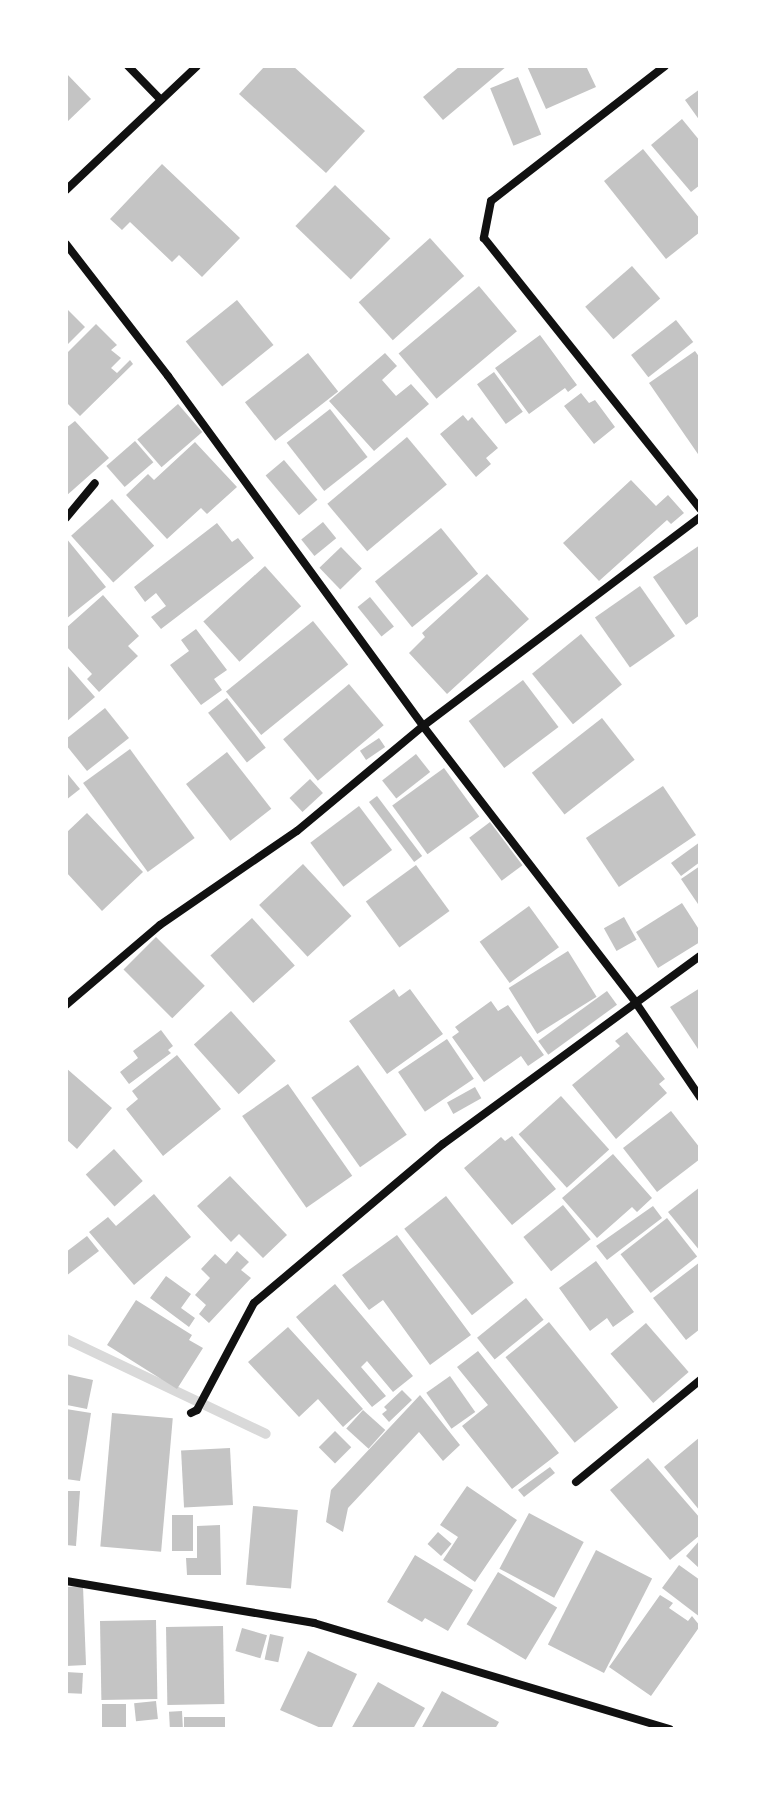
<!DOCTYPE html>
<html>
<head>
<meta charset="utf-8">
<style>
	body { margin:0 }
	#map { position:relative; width:766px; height:1795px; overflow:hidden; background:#fff; font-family:Barlow,sans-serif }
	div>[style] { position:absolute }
	.stream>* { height:10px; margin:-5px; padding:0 5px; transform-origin:5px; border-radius:5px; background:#d9d9d9 }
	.building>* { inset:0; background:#c4c4c4; transform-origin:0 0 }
	.minor>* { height:8px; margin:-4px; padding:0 4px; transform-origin:4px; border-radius:4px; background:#111 }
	span { translate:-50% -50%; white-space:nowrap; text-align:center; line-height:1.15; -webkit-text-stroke:6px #fff; paint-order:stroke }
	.frame { position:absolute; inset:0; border:68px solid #fff; pointer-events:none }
</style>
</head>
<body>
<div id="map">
	<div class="stream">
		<div style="left:66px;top:1339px;width:221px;rotate:25.4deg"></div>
	</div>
	<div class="building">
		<div style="clip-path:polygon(265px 66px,293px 66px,365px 131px,326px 173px,239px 94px)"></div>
		<div style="clip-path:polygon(460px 66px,507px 66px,443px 120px,423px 97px)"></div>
		<div style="clip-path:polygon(527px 66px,586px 66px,596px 87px,546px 109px)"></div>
		<div style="clip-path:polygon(66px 73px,91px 99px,66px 123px)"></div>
		<div style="left:518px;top:77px;width:62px;height:30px;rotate:68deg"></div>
		<div style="clip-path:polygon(700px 89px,700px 121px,685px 100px)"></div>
		<div style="clip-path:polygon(682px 119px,700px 141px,700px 185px,691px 192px,651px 145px)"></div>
		<div style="clip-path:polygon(643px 149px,700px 219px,700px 232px,666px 259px,604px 181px)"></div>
		<div style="clip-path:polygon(162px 164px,240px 238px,202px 277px,179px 255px,172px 262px,130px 222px,122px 230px,110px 219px)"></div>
		<div style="left:335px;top:185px;width:77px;height:57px;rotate:44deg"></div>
		<div style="left:430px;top:238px;width:51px;height:96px;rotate:48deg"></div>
		<div style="left:632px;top:266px;width:43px;height:62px;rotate:49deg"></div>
		<div style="left:479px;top:286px;width:59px;height:105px;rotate:50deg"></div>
		<div style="left:237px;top:300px;width:58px;height:66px;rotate:51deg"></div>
		<div style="clip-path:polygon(66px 308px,85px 327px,66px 346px)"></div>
		<div style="left:676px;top:320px;width:28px;height:57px;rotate:52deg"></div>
		<div style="clip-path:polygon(96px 324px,117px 345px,111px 350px,121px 358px,111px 368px,117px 373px,130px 360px,133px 364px,80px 416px,66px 402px,66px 354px)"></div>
		<div style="clip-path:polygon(540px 335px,577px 385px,568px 392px,565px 388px,529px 414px,495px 368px)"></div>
		<div style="clip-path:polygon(695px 351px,700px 358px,700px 457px,649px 383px)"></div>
		<div style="left:308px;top:353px;width:49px;height:80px;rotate:52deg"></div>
		<div style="clip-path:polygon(385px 353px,397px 366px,382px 380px,396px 396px,411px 384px,429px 404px,374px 451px,329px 401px)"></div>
		<div style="left:494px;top:372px;width:49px;height:21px;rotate:54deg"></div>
		<div style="clip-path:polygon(581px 393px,589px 403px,595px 400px,615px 427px,594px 444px,564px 406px)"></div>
		<div style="left:178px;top:404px;width:37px;height:54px;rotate:49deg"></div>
		<div style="left:330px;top:409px;width:61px;height:55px;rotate:52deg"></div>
		<div style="clip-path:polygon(463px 415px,468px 421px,472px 417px,498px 448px,486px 458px,491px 464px,476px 477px,440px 434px)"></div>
		<div style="clip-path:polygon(75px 421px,109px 458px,66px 496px,66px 428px)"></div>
		<div style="left:407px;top:437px;width:62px;height:104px;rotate:50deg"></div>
		<div style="left:135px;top:441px;width:28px;height:38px;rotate:49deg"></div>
		<div style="clip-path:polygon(195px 442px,237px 487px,207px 514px,201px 508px,167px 539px,126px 495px,148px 474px,154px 480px)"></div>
		<div style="left:284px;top:460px;width:52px;height:24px;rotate:50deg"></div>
		<div style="clip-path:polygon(631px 480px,656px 506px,668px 495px,684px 513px,671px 524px,667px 520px,599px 581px,563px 543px)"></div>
		<div style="left:112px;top:499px;width:63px;height:55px;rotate:48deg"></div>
		<div style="left:323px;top:522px;width:21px;height:28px;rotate:51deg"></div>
		<div style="clip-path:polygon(217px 523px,232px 542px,238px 538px,254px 558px,161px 629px,151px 617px,166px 606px,156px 593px,145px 602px,134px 587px)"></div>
		<div style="left:441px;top:528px;width:59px;height:85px;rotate:51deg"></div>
		<div style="clip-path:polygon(66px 538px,106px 587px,66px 619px)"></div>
		<div style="clip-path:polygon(700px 545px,700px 615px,686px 625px,653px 577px)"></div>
		<div style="left:341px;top:547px;width:30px;height:30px;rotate:46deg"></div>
		<div style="left:265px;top:566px;width:54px;height:83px;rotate:48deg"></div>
		<div style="clip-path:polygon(487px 574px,529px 619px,447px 694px,409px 653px,425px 637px,422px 633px)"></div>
		<div style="left:640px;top:586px;width:61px;height:55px;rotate:55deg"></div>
		<div style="clip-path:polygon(103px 595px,139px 636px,128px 646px,138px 656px,99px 692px,87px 679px,92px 674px,66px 646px,66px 628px)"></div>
		<div style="left:370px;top:597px;width:38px;height:16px;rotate:51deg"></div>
		<div style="left:313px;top:621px;width:56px;height:112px;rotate:51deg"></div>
		<div style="clip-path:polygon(196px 629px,227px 670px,214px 679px,222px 690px,201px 705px,170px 665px,189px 651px,181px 640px)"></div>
		<div style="left:581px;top:634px;width:65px;height:63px;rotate:51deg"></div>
		<div style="clip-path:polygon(66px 664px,95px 697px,66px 722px)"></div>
		<div style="left:523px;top:680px;width:59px;height:68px;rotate:53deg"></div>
		<div style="left:349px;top:684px;width:54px;height:86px;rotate:50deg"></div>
		<div style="left:227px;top:698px;width:63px;height:24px;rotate:52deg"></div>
		<div style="clip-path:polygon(105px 708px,129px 738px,87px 771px,66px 745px,66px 739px)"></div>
		<div style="left:602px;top:718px;width:53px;height:89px;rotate:52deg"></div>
		<div style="left:379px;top:738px;width:11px;height:23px;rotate:56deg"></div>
		<div style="left:130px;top:749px;width:110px;height:58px;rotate:54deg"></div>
		<div style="left:227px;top:752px;width:72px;height:52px;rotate:52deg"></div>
		<div style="left:416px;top:754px;width:23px;height:43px;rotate:52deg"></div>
		<div style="left:444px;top:768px;width:60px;height:64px;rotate:54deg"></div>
		<div style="clip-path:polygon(66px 772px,80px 789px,66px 800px)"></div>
		<div style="left:310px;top:779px;width:19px;height:28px;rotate:47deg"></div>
		<div style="left:663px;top:786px;width:59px;height:93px;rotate:56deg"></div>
		<div style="left:377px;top:796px;width:75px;height:10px;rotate:53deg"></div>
		<div style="left:359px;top:806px;width:55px;height:61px;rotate:53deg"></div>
		<div style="clip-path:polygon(87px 813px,143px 872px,102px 911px,66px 872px,66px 833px)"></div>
		<div style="left:490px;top:822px;width:54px;height:26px;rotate:53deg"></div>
		<div style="clip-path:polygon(700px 842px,700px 862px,681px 876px,671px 863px)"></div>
		<div style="left:303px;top:864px;width:71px;height:60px;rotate:47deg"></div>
		<div style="left:416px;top:865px;width:57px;height:62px;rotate:54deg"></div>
		<div style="clip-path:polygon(700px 866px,700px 907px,681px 879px)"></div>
		<div style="clip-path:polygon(682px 903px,700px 931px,700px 942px,658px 968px,636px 932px)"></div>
		<div style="left:529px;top:906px;width:51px;height:61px;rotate:54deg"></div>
		<div style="left:624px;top:917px;width:26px;height:23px;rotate:61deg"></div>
		<div style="left:252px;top:918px;width:64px;height:56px;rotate:48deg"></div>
		<div style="left:156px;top:937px;width:69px;height:46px;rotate:45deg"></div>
		<div style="left:568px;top:951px;width:54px;height:70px;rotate:58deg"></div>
		<div style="clip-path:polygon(700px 988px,700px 1052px,670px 1007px)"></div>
		<div style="clip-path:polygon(394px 989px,399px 997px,410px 989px,443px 1034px,387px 1074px,349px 1021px)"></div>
		<div style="left:607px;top:991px;width:17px;height:85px;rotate:54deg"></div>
		<div style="clip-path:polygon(491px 1001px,498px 1011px,508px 1005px,544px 1055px,528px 1066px,521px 1056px,484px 1082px,452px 1037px,459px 1032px,455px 1027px)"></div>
		<div style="left:231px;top:1011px;width:67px;height:50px;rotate:48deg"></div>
		<div style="clip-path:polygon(161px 1030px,173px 1046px,168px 1050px,171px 1053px,129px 1084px,120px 1072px,138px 1058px,133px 1051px)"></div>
		<div style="clip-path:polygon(627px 1032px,665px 1079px,659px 1084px,667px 1093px,616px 1139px,572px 1085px,620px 1046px,615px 1041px)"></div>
		<div style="left:447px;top:1039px;width:48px;height:59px;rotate:56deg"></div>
		<div style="clip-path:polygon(177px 1055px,221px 1109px,163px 1156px,126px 1109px,138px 1099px,132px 1091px)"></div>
		<div style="left:358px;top:1065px;width:85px;height:57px;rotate:55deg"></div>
		<div style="clip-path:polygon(66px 1068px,112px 1108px,77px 1149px,66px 1139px)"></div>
		<div style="left:288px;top:1084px;width:112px;height:56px;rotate:55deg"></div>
		<div style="left:475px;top:1087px;width:13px;height:32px;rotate:61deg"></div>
		<div style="left:561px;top:1096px;width:72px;height:57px;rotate:48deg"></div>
		<div style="clip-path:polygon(671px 1111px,700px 1148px,700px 1159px,657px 1192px,623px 1148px)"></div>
		<div style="clip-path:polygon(512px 1136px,556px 1189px,512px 1225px,464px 1168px,501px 1137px,505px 1141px)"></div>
		<div style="left:114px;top:1149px;width:43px;height:38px;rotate:48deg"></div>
		<div style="clip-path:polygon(613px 1154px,652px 1198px,637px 1212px,632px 1207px,597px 1238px,562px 1198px)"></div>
		<div style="clip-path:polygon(230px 1176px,287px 1235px,263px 1258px,239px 1234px,231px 1242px,197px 1206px)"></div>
		<div style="clip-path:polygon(700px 1187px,700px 1251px,668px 1212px)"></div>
		<div style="clip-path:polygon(154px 1194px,191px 1237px,134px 1285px,89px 1232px,108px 1217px,116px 1226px)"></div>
		<div style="left:446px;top:1196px;width:110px;height:53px;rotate:52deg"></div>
		<div style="left:563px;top:1205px;width:44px;height:51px;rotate:51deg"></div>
		<div style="clip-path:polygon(653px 1206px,662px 1218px,607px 1260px,596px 1246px)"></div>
		<div style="left:667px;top:1218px;width:49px;height:59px;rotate:52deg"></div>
		<div style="clip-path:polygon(397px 1235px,471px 1335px,430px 1365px,383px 1300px,369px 1310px,342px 1275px)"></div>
		<div style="clip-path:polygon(87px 1236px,99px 1251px,66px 1276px,66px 1252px)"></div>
		<div style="clip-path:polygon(237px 1251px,249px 1262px,241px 1270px,251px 1278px,209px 1323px,199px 1314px,206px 1305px,195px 1295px,210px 1278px,201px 1269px,215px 1254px,226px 1264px)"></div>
		<div style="clip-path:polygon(596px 1261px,634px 1312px,613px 1327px,607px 1318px,590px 1331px,559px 1288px)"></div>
		<div style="clip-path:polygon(700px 1262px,700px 1329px,686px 1340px,653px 1298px)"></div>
		<div style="clip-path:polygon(166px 1276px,191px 1294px,181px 1308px,195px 1318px,189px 1327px,150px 1298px)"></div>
		<div style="clip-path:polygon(335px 1284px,413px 1376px,393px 1392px,367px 1361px,361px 1367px,386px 1396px,372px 1407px,296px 1317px)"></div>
		<div style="left:526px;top:1298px;width:28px;height:63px;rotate:51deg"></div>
		<div style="clip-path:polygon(136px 1300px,192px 1335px,189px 1340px,203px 1348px,177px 1389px,107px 1345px)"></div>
		<div style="left:549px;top:1322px;width:110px;height:56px;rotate:51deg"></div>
		<div style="left:646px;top:1323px;width:65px;height:47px;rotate:49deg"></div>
		<div style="clip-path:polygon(288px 1327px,363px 1409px,343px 1427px,318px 1399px,299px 1417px,248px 1362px)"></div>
		<div style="clip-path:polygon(478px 1351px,559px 1453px,512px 1489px,462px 1426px,488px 1405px,457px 1367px)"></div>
		<div style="clip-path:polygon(66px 1374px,93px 1380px,87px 1409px,67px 1405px)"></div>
		<div style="left:450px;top:1376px;width:44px;height:29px;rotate:55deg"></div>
		<div style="clip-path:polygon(402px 1390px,412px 1400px,389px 1422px,382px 1414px,387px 1410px,384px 1407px)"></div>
		<div style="clip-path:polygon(420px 1395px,460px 1445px,443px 1461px,419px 1432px,348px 1508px,343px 1532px,326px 1522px,331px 1490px)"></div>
		<div style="clip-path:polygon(66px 1409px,91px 1413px,80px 1481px,66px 1479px)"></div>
		<div style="left:363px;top:1410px;width:30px;height:25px;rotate:42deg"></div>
		<div style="left:112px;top:1413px;width:61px;height:134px;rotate:5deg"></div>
		<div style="left:335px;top:1431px;width:23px;height:23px;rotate:45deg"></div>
		<div style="clip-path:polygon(700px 1437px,700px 1511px,664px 1467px)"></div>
		<div style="left:230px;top:1448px;width:57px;height:49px;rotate:87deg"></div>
		<div style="clip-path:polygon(648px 1458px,700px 1518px,700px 1535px,670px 1560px,610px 1490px)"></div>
		<div style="clip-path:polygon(550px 1467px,555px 1473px,524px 1497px,518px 1490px)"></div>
		<div style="clip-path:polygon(467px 1486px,517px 1520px,475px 1582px,443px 1560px,458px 1537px,440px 1525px)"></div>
		<div style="clip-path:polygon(66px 1491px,80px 1491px,76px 1546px,66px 1545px)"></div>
		<div style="left:253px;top:1506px;width:45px;height:79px;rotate:5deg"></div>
		<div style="left:529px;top:1513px;width:62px;height:63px;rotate:28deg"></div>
		<div style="left:172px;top:1515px;width:21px;height:36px"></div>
		<div style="clip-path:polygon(220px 1525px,221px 1575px,187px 1575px,186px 1558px,197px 1558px,197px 1526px)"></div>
		<div style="left:438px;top:1532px;width:18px;height:16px;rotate:41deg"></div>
		<div style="clip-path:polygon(700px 1540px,700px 1569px,686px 1556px)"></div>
		<div style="left:596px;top:1550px;width:63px;height:106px;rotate:27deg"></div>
		<div style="clip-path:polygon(415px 1555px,473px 1590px,448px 1631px,425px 1618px,422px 1622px,387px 1602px)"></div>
		<div style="clip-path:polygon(679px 1565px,700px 1580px,700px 1617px,662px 1588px)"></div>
		<div style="left:498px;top:1572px;width:69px;height:61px;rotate:31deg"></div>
		<div style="clip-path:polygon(83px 1586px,86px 1665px,66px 1666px,66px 1587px)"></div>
		<div style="clip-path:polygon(660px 1595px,673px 1603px,669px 1608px,688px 1621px,692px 1616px,700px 1626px,651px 1696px,609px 1667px)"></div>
		<div style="left:156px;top:1620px;width:79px;height:56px;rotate:89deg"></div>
		<div style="left:223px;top:1626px;width:78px;height:57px;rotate:89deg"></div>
		<div style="left:242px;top:1628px;width:26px;height:24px;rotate:16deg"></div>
		<div style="left:270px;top:1634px;width:14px;height:26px;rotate:12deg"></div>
		<div style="clip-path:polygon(308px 1651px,357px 1674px,331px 1729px,323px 1729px,280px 1710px)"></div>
		<div style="left:66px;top:1672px;width:17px;height:21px;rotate:3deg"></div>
		<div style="clip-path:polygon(378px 1682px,425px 1708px,413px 1729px,351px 1729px)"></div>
		<div style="clip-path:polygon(442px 1691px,499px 1722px,495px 1729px,421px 1729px)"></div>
		<div style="left:156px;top:1701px;width:18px;height:22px;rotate:84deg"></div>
		<div style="left:102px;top:1704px;width:24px;height:23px"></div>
		<div style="left:182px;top:1711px;width:18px;height:13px;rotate:87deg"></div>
		<div style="left:184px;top:1717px;width:41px;height:12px"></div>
	</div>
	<div class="minor">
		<div style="left:128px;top:66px;width:46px;rotate:45.9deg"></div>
		<div style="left:665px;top:66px;width:220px;rotate:142.2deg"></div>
		<div style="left:491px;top:201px;width:38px;rotate:101deg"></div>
		<div style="left:484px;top:238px;width:347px;rotate:51.4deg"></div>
		<div style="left:66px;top:190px;width:180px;rotate:-43.4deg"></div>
		<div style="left:66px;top:244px;width:167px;rotate:52.3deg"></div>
		<div style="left:168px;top:376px;width:433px;rotate:53.9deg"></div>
		<div style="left:423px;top:726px;width:349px;rotate:52.4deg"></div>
		<div style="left:636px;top:1003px;width:114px;rotate:55.8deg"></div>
		<div style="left:66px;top:518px;width:45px;rotate:-50.4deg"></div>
		<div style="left:66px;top:1005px;width:123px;rotate:-40.4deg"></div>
		<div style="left:160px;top:925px;width:166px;rotate:-34.5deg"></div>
		<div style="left:297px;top:831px;width:164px;rotate:-39.8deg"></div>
		<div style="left:423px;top:726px;width:347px;rotate:-37deg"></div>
		<div style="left:191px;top:1413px;width:7px;rotate:-27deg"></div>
		<div style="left:197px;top:1410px;width:121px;rotate:-62deg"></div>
		<div style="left:254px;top:1303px;width:247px;rotate:-40.1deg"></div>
		<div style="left:443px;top:1144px;width:318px;rotate:-36.2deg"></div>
		<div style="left:576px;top:1482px;width:161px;rotate:-39.4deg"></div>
		<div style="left:66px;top:1581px;width:252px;rotate:9.6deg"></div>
		<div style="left:314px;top:1623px;width:371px;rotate:16.6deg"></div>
	</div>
	<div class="frame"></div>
</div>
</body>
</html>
